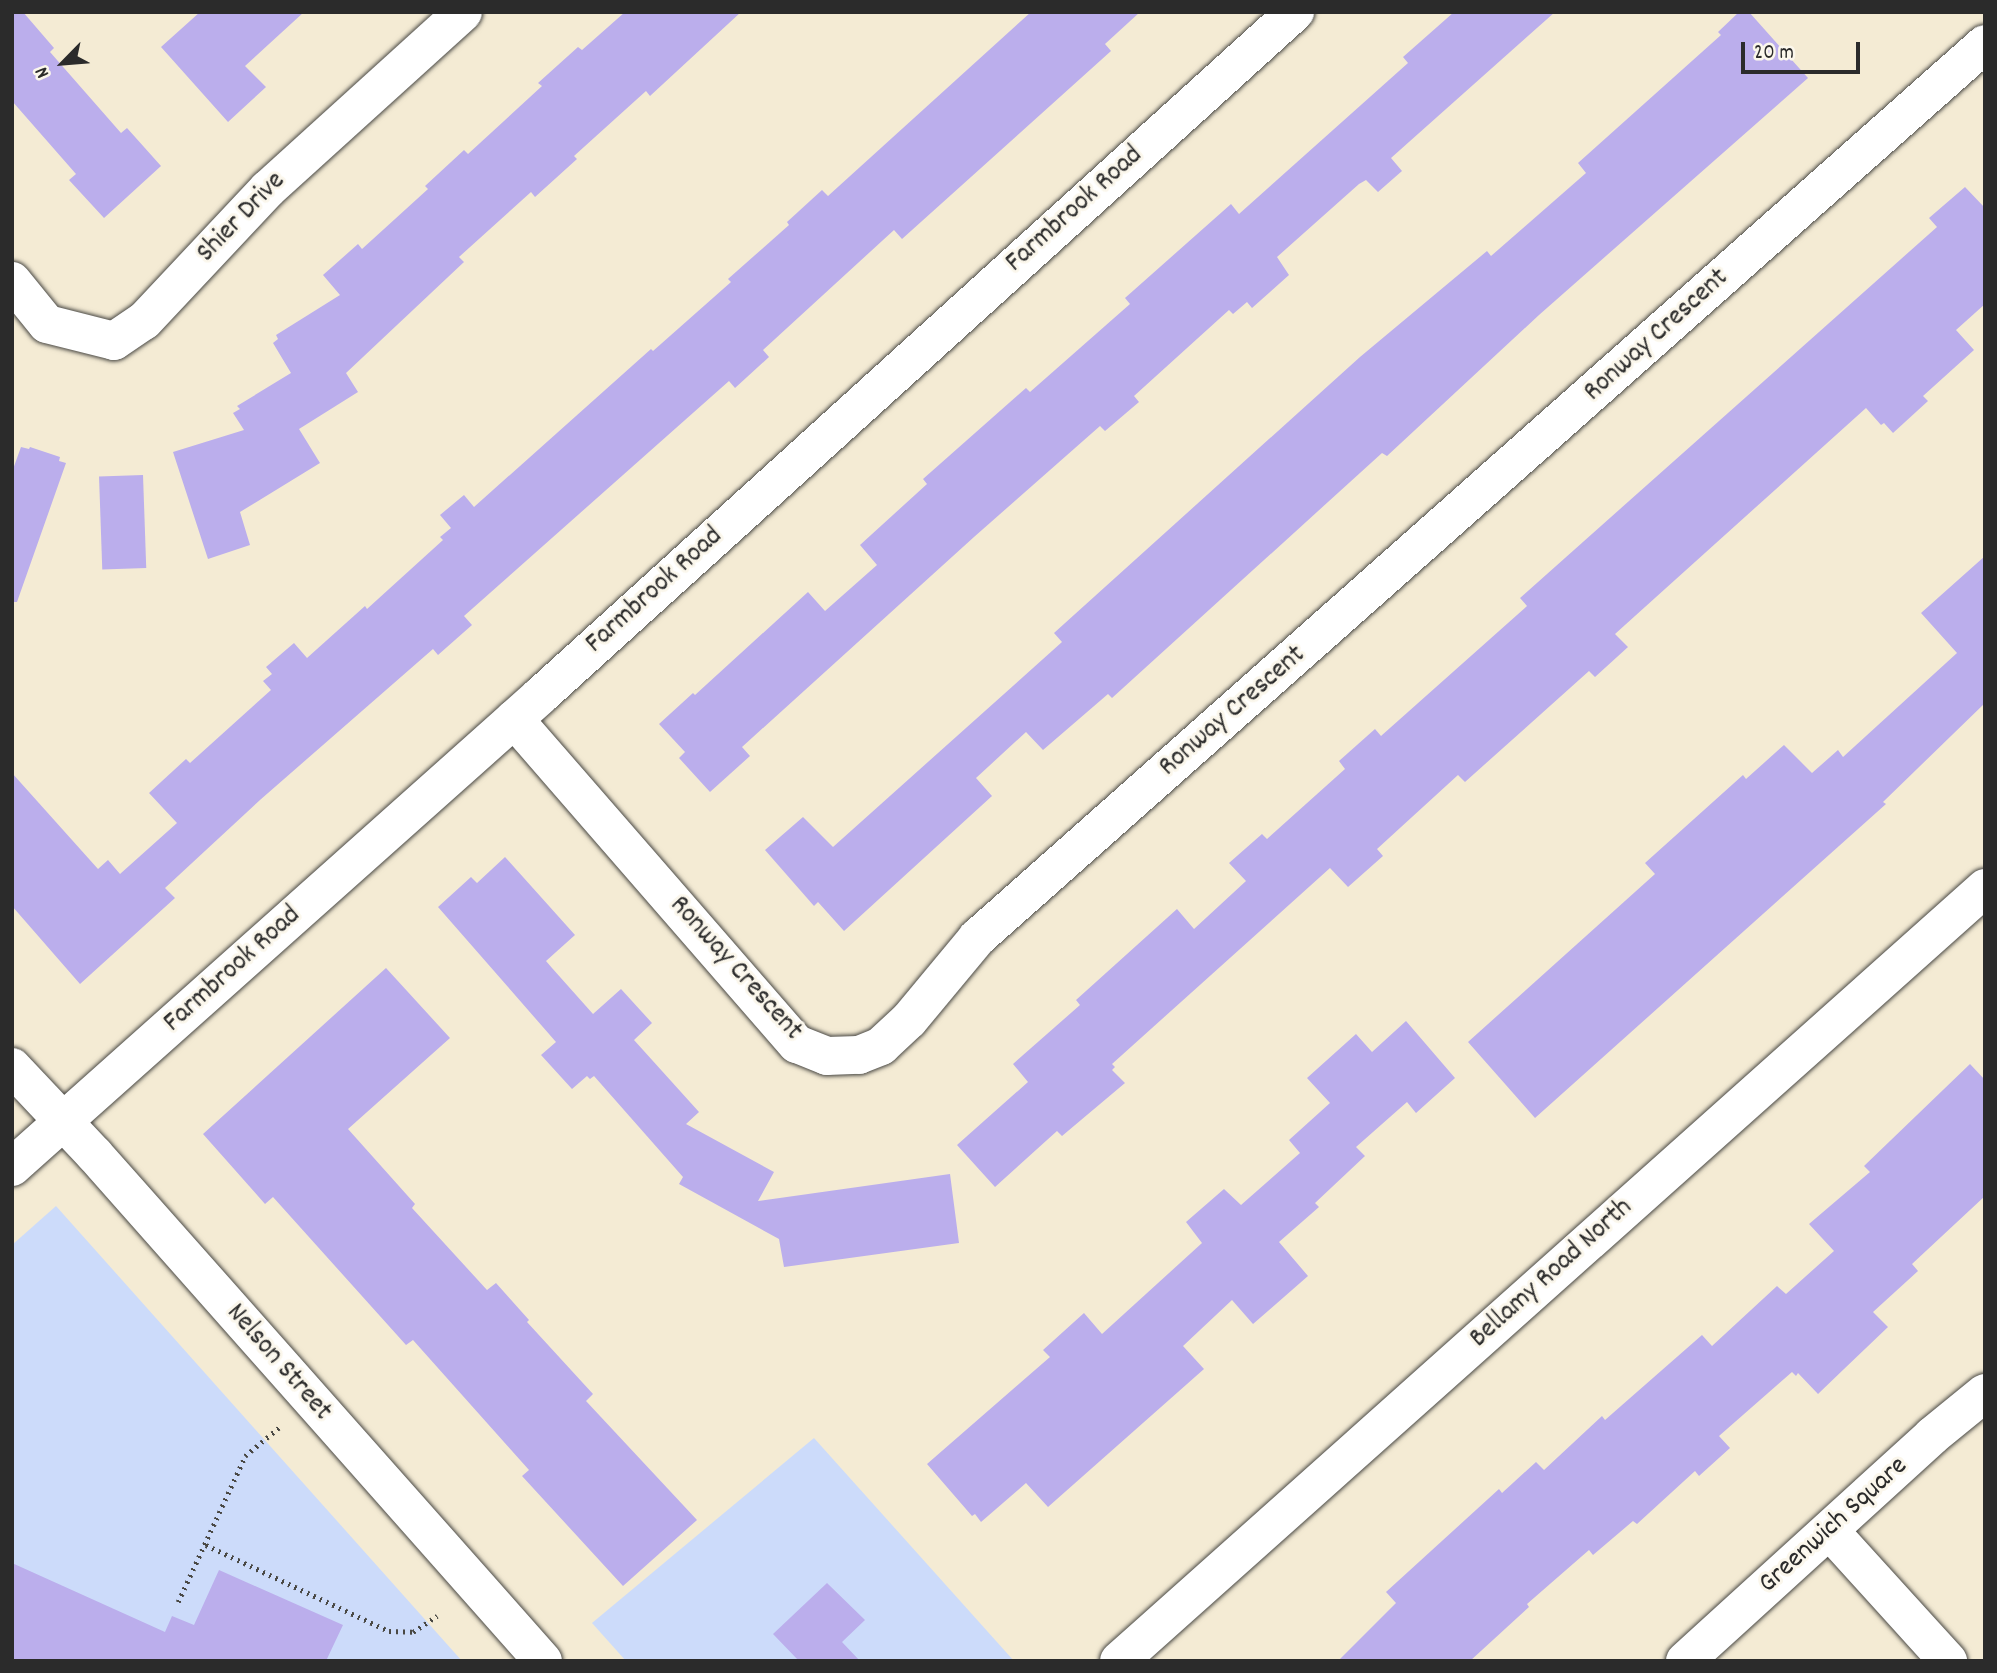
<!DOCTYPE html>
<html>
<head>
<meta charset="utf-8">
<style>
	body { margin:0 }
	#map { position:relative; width:1997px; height:1673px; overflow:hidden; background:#f4ebd4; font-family:Dekko,sans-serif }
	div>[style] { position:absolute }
	.built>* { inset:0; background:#ccdbfa }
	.building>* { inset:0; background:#bbaeec; transform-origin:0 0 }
	.path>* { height:4.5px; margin-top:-2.25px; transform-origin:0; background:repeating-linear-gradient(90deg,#494844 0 2px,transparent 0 7px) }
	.roads { filter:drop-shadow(0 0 2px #494844) drop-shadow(0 0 2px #494844) }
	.minor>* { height:38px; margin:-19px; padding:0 19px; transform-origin:19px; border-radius:19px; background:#fff }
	span { translate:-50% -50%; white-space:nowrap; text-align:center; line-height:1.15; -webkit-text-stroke:6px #fbf7ec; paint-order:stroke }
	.street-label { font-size:28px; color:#2b2b2b }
	.frame { position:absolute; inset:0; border:14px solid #2b2b2b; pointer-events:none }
	.north { position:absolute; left:28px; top:28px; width:70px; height:70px; -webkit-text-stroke:5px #fbf7ec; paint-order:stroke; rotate:245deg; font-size:19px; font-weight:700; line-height:28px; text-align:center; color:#2b2b2b }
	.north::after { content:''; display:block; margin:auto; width:24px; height:32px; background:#2b2b2b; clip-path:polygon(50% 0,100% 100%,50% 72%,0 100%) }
	.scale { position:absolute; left:1741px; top:42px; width:119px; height:32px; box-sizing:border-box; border:4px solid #2b2b2b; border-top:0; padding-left:9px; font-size:21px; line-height:24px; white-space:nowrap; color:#2b2b2b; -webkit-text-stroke:5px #fbf7ec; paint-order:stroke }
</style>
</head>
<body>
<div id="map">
	<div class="built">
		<div style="clip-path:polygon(56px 1206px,462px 1661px,12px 1661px,12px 1245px)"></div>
		<div style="clip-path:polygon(814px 1438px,1014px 1661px,626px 1661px,592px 1623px)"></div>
	</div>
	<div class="building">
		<div style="clip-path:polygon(12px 12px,23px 12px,54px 48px,50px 52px,121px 133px,127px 128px,161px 166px,104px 218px,69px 180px,76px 174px,12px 101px)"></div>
		<div style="clip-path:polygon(200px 12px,304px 12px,245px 66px,266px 87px,228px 122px,161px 47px)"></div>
		<div style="clip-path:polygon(625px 12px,741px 12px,650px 96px,646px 91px,574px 156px,577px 159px,535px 197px,531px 192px,459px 257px,464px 262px,346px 373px,358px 392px,299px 429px,320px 463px,240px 512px,250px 545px,208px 559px,173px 452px,244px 430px,233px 413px,240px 409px,237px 406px,291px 373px,273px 343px,278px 339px,276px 335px,340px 295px,323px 275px,358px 244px,362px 249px,428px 189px,425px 186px,464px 150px,468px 154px,542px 86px,538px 83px,578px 47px,582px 50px)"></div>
		<div style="clip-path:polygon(1031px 12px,1140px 12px,1105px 44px,1111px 51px,902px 239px,894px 230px,763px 350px,769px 357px,735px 388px,729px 381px,464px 616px,472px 625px,438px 655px,433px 649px,260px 800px,165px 888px,175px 898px,80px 984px,12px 906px,12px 773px,98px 869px,108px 860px,120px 874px,177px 823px,149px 793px,186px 759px,190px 763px,271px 690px,263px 681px,272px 674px,266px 667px,294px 643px,307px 658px,365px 606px,367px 609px,443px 540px,440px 537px,451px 528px,440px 515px,464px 495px,474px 507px,651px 349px,653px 351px,731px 282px,728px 279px,789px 225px,787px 222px,822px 190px,828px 196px)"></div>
		<div style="clip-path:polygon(1454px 12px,1555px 12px,1391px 158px,1402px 171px,1378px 192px,1366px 180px,1359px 184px,1277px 257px,1289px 275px,1252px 308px,1247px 302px,1233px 314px,1229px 310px,1134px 396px,1139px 402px,1105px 431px,1100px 426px,974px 537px,742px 747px,750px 756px,710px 792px,679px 758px,685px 752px,659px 724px,693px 693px,695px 695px,808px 592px,825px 611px,877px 565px,860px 545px,927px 484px,923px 479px,1026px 388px,1030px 392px,1130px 304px,1125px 298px,1231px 204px,1239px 214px,1408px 63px,1403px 57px)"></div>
		<div style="clip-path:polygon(1739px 12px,1749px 12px,1808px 78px,1539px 315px,1387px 456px,1382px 453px,1112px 698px,1108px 694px,1043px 750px,1026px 732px,976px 778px,992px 796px,844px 931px,818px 902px,814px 906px,765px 850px,803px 817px,833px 847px,1062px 642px,1054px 633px,1360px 357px,1487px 251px,1491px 256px,1586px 173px,1578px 163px,1721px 35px,1718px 32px)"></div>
		<div style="clip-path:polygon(1965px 187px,1985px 208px,1985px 304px,1956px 330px,1974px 350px,1923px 396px,1928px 401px,1893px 433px,1884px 423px,1881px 425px,1866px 408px,1615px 634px,1628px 647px,1595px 677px,1589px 671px,1465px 782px,1458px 775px,1377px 849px,1383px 856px,1348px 887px,1330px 868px,1112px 1064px,1115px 1067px,1112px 1070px,1125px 1083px,1062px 1136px,1057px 1131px,995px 1187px,957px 1145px,1028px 1082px,1013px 1064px,1080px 1005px,1076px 1000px,1177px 909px,1194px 929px,1246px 881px,1229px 863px,1262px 834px,1267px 839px,1345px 769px,1339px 761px,1375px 729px,1381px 736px,1527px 606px,1520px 598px,1937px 227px,1929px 218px)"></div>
		<div style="clip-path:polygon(21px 447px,29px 449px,30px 447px,60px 457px,59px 461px,66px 463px,17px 602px,12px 602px,12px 472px)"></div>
		<div style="left:143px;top:475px;width:93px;height:44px;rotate:88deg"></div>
		<div style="clip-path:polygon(1985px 556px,1985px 703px,1883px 802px,1886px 804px,1535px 1118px,1468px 1042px,1655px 874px,1645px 863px,1743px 775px,1746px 779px,1784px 745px,1812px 773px,1838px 750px,1843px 757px,1957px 653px,1921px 613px)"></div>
		<div style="clip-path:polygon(505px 857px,575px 935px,546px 961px,552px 968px,593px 1014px,621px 989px,652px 1023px,634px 1040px,699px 1112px,686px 1124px,774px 1172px,758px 1201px,950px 1174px,959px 1243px,784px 1267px,779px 1239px,679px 1184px,683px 1177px,594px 1076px,590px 1079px,587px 1076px,572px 1089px,541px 1055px,556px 1042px,438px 907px,471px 877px,477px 883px)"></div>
		<div style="clip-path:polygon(386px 968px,450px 1038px,348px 1129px,415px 1204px,412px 1208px,487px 1290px,496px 1283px,529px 1320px,527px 1322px,593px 1394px,586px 1401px,697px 1520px,623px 1586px,522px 1476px,529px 1470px,413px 1340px,406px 1345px,273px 1197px,265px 1204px,203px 1134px)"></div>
		<div style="clip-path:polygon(1406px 1021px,1455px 1078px,1416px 1113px,1407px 1102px,1356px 1147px,1365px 1156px,1315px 1203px,1319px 1207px,1279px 1242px,1308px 1276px,1253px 1324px,1232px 1300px,1183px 1346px,1204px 1369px,1048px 1507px,1026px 1483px,981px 1522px,975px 1514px,972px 1516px,927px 1464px,1050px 1357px,1043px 1350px,1084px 1313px,1102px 1334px,1202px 1243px,1186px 1222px,1224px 1189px,1241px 1205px,1300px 1153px,1289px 1140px,1330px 1103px,1307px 1078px,1356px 1034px,1372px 1052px)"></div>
		<div style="clip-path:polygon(1970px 1064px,1985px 1080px,1985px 1196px,1912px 1264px,1918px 1271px,1873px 1312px,1888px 1327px,1844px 1369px,1818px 1394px,1798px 1373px,1796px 1376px,1792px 1372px,1719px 1436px,1730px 1448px,1699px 1476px,1695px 1471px,1637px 1524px,1633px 1521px,1593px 1555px,1589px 1550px,1527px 1604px,1529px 1607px,1470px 1661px,1338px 1661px,1396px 1603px,1386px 1592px,1499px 1489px,1502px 1493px,1536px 1462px,1544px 1470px,1602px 1416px,1605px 1420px,1702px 1335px,1712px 1346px,1777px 1286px,1786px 1294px,1834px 1251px,1809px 1224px,1870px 1172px,1864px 1166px)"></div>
		<div style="clip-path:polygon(12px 1563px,165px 1632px,172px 1616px,194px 1625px,219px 1570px,343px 1625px,326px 1661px,12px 1661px)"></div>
		<div style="clip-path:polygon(827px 1583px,865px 1620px,842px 1642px,860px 1661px,799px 1661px,773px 1634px)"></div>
	</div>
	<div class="path">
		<div style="left:206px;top:1545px;width:202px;rotate:25.2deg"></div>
		<div style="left:389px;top:1631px;width:24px;rotate:2deg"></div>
		<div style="left:413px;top:1632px;width:29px;rotate:-34deg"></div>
		<div style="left:178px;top:1602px;width:161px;rotate:-65.3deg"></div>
		<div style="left:245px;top:1456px;width:48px;rotate:-40deg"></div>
	</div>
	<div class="roads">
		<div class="minor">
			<div style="left:12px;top:281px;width:55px;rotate:50.9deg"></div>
			<div style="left:47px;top:324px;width:69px;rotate:14.2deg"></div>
			<div style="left:114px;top:341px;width:36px;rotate:-34deg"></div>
			<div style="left:144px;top:321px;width:181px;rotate:-46.8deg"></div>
			<div style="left:268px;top:189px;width:263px;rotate:-42.2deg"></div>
			<div style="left:514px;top:719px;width:431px;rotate:49deg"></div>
			<div style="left:797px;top:1044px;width:32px;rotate:22deg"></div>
			<div style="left:827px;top:1056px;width:32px;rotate:-2deg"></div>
			<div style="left:859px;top:1055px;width:24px;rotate:-22deg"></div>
			<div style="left:881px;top:1046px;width:38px;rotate:-43deg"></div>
			<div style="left:909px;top:1020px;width:107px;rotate:-50.3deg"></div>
			<div style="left:977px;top:938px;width:1347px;rotate:-41.57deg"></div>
			<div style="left:12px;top:1067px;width:120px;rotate:46.7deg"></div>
			<div style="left:94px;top:1154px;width:677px;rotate:48.47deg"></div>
			<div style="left:12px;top:1167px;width:708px;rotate:-41.73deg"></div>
			<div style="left:540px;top:696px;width:1019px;rotate:-42.18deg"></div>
			<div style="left:1830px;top:1531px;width:176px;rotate:47.8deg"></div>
			<div style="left:1119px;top:1661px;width:1161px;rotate:-41.75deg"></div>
			<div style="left:1685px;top:1661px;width:334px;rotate:-42.3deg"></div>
			<div style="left:1932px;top:1436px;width:68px;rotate:-39.1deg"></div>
		</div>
	</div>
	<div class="street-label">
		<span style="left:1075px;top:210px;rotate:-42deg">Farmbrook Road</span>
		<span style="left:242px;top:218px;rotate:-46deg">Shier Drive</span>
		<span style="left:1657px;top:336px;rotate:-42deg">Ronway Crescent</span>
		<span style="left:655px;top:591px;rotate:-42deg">Farmbrook Road</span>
		<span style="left:1233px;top:712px;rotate:-41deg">Ronway Crescent</span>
		<span style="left:735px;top:969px;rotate:48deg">Ronway Crescent</span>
		<span style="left:233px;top:970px;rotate:-42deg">Farmbrook Road</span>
		<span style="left:1552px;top:1274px;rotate:-42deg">Bellamy Road North</span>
		<span style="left:278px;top:1363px;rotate:49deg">Nelson Street</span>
		<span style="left:1834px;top:1526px;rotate:-42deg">Greenwich Square</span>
	</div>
	<div class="frame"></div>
	<div class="north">N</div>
	<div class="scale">20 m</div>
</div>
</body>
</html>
